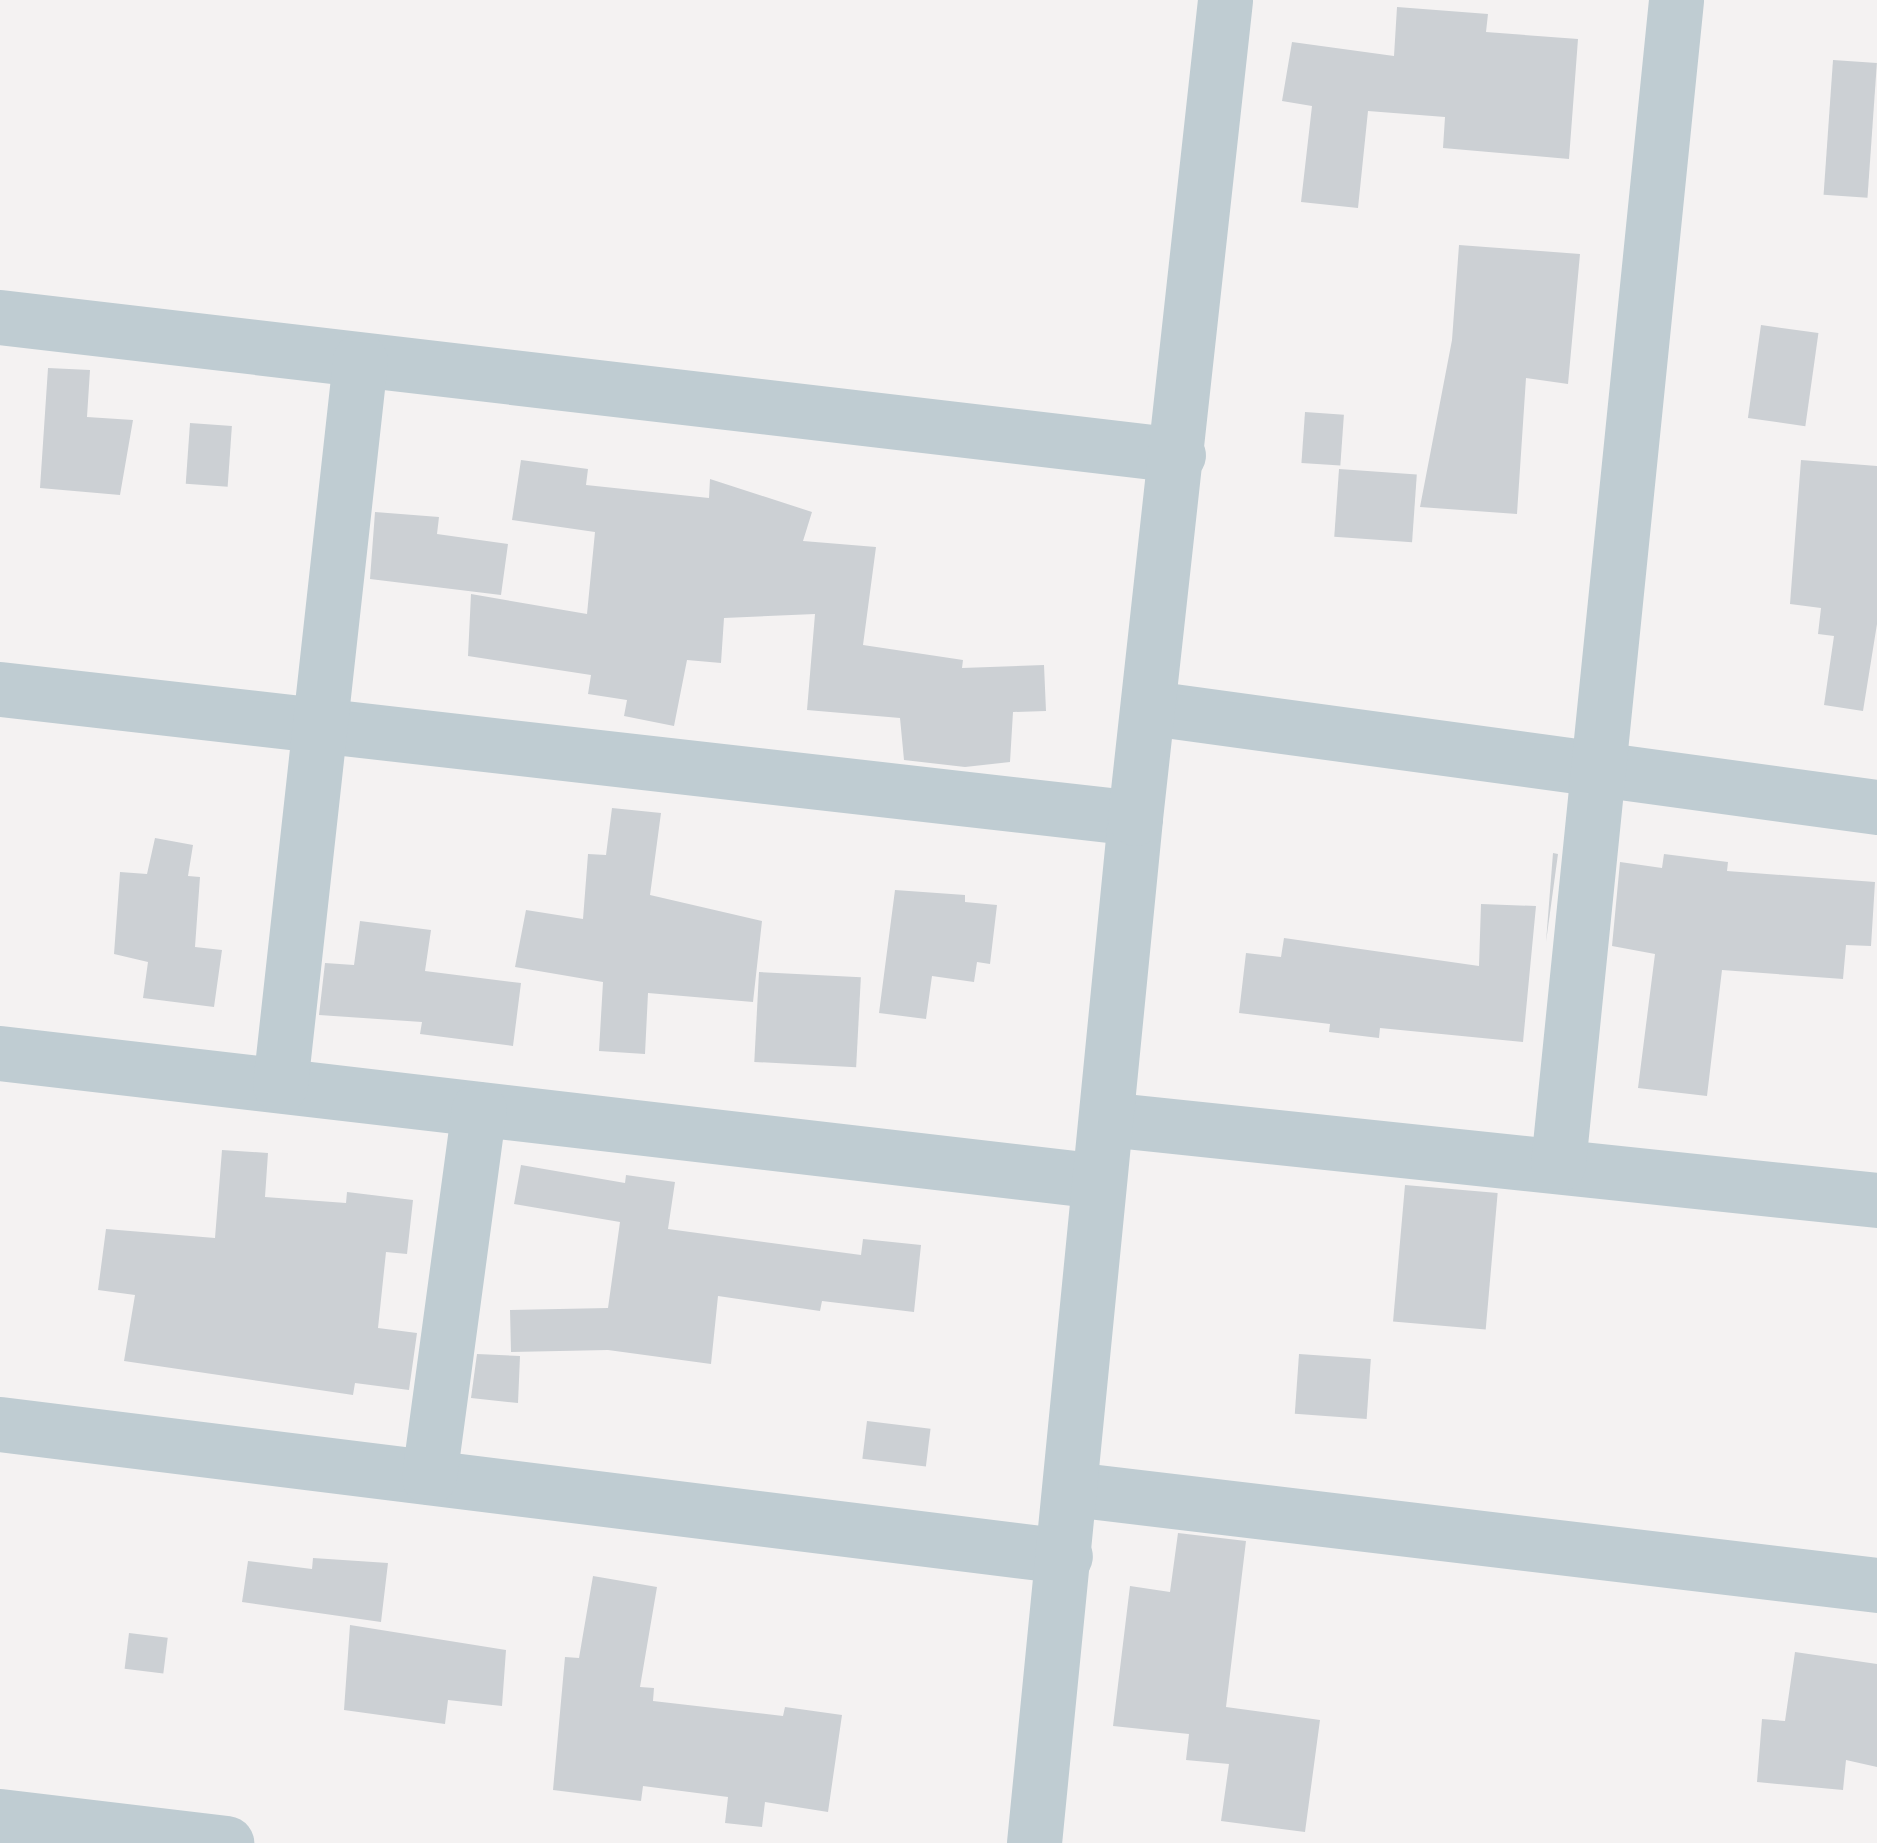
<!DOCTYPE html>
<html>
<head>
<meta charset="utf-8">
<style>
	body { margin:0 }
	#map { position:relative; width:1877px; height:1843px; overflow:hidden; background:#f4f2f2; font-family:"Work Sans",sans-serif }
	div>[style] { position:absolute }
	.building>* { inset:0; background:#ccd0d4; transform-origin:0 0 }
	.minor>* { height:55px; margin:-27.5px; padding:0 27.5px; transform-origin:27.5px; border-radius:27.5px; background:#bfccd2 }
	span { translate:-50% -50%; white-space:nowrap; text-align:center; line-height:1.15; -webkit-text-stroke:10px #fff; paint-order:stroke }
</style>
</head>
<body>
<div id="map">
	<div class="building">
		<div style="clip-path:polygon(1397px 7px,1488px 14px,1486px 32px,1578px 39px,1569px 159px,1443px 148px,1445px 117px,1368px 111px,1358px 208px,1301px 202px,1312px 106px,1282px 101px,1292px 42px,1394px 56px)"></div>
		<div style="left:1833px;top:60px;width:44px;height:135px;rotate:4deg"></div>
		<div style="clip-path:polygon(1459px 245px,1580px 254px,1568px 384px,1526px 378px,1517px 514px,1420px 507px,1452px 340px)"></div>
		<div style="left:1761px;top:325px;width:58px;height:94px;rotate:8deg"></div>
		<div style="clip-path:polygon(48px 368px,90px 370px,87px 417px,133px 420px,120px 495px,40px 488px)"></div>
		<div style="left:1305px;top:412px;width:39px;height:51px;rotate:4deg"></div>
		<div style="left:190px;top:423px;width:42px;height:61px;rotate:4deg"></div>
		<div style="clip-path:polygon(521px 460px,588px 469px,586px 485px,709px 498px,710px 479px,812px 512px,803px 541px,876px 547px,863px 645px,963px 660px,962px 668px,1044px 665px,1046px 711px,1013px 712px,1010px 762px,965px 767px,904px 760px,900px 718px,807px 710px,815px 614px,724px 618px,721px 663px,687px 660px,674px 726px,624px 716px,627px 700px,588px 694px,591px 675px,468px 656px,471px 594px,587px 614px,595px 532px,512px 520px)"></div>
		<div style="clip-path:polygon(1801px 460px,1877px 466px,1877px 624px,1863px 711px,1824px 705px,1834px 636px,1818px 634px,1821px 608px,1790px 604px)"></div>
		<div style="left:1339px;top:469px;width:78px;height:68px;rotate:4deg"></div>
		<div style="clip-path:polygon(375px 512px,439px 517px,437px 534px,508px 544px,501px 595px,370px 579px)"></div>
		<div style="clip-path:polygon(612px 808px,661px 813px,650px 895px,762px 921px,753px 1002px,648px 993px,645px 1054px,599px 1051px,603px 982px,515px 967px,526px 910px,583px 919px,588px 854px,606px 855px)"></div>
		<div style="clip-path:polygon(155px 838px,193px 845px,188px 876px,200px 877px,195px 947px,222px 950px,214px 1007px,143px 998px,148px 962px,114px 954px,120px 872px,147px 874px)"></div>
		<div style="clip-path:polygon(1553px 853px,1558px 854px,1546px 942px)"></div>
		<div style="clip-path:polygon(1664px 854px,1728px 862px,1727px 871px,1875px 882px,1871px 946px,1846px 945px,1843px 979px,1722px 970px,1707px 1096px,1638px 1088px,1655px 954px,1612px 946px,1620px 862px,1662px 868px)"></div>
		<div style="clip-path:polygon(895px 890px,965px 895px,965px 902px,997px 905px,990px 964px,977px 962px,974px 982px,932px 976px,926px 1019px,879px 1013px)"></div>
		<div style="clip-path:polygon(1481px 904px,1536px 906px,1523px 1042px,1380px 1028px,1379px 1038px,1329px 1032px,1330px 1024px,1239px 1013px,1246px 953px,1281px 957px,1284px 938px,1479px 966px)"></div>
		<div style="clip-path:polygon(360px 921px,431px 930px,425px 971px,521px 983px,513px 1046px,420px 1034px,422px 1022px,319px 1015px,325px 963px,354px 965px)"></div>
		<div style="left:759px;top:972px;width:102px;height:90px;rotate:3deg"></div>
		<div style="clip-path:polygon(222px 1150px,268px 1153px,265px 1197px,346px 1203px,347px 1192px,413px 1200px,407px 1254px,386px 1252px,378px 1328px,417px 1333px,409px 1390px,355px 1383px,353px 1395px,124px 1361px,135px 1295px,98px 1290px,106px 1229px,215px 1238px)"></div>
		<div style="clip-path:polygon(521px 1165px,625px 1183px,626px 1175px,675px 1182px,668px 1229px,861px 1255px,863px 1239px,921px 1245px,914px 1312px,822px 1301px,820px 1311px,718px 1296px,711px 1364px,608px 1350px,511px 1352px,510px 1310px,608px 1308px,620px 1222px,514px 1204px)"></div>
		<div style="left:1405px;top:1185px;width:93px;height:137px;rotate:5deg"></div>
		<div style="clip-path:polygon(477px 1354px,520px 1356px,518px 1403px,471px 1398px)"></div>
		<div style="left:1299px;top:1354px;width:72px;height:60px;rotate:4deg"></div>
		<div style="left:867px;top:1421px;width:64px;height:38px;rotate:7deg"></div>
		<div style="clip-path:polygon(1178px 1533px,1246px 1541px,1226px 1707px,1320px 1720px,1305px 1832px,1221px 1821px,1229px 1764px,1186px 1760px,1189px 1734px,1113px 1726px,1130px 1586px,1170px 1592px)"></div>
		<div style="clip-path:polygon(313px 1558px,388px 1563px,381px 1622px,242px 1602px,248px 1561px,312px 1569px)"></div>
		<div style="clip-path:polygon(593px 1576px,657px 1587px,640px 1687px,654px 1688px,653px 1701px,783px 1716px,785px 1707px,842px 1715px,828px 1812px,765px 1802px,762px 1827px,725px 1823px,728px 1797px,643px 1786px,641px 1801px,553px 1790px,565px 1657px,579px 1658px)"></div>
		<div style="clip-path:polygon(350px 1625px,506px 1650px,502px 1706px,448px 1700px,445px 1724px,344px 1710px)"></div>
		<div style="left:129px;top:1633px;width:39px;height:36px;rotate:7deg"></div>
		<div style="clip-path:polygon(1795px 1652px,1877px 1664px,1877px 1767px,1846px 1760px,1843px 1790px,1757px 1782px,1762px 1719px,1785px 1721px)"></div>
	</div>
	<div class="minor">
		<div style="left:0;top:317px;width:1186px;rotate:6.68deg"></div>
		<div style="left:0;top:689px;width:1142px;rotate:6.48deg"></div>
		<div style="left:1151px;top:708px;width:733px;rotate:7.77deg"></div>
		<div style="left:0;top:1053px;width:1106px;rotate:6.64deg"></div>
		<div style="left:280px;top:1085px;width:729px;rotate:-83.7deg"></div>
		<div style="left:1106px;top:1119px;width:775px;rotate:6deg"></div>
		<div style="left:1558px;top:1164px;width:1170px;rotate:-84.21deg"></div>
		<div style="left:0;top:1424px;width:1073px;rotate:7.07deg"></div>
		<div style="left:429px;top:1477px;width:371px;rotate:-82.3deg"></div>
		<div style="left:1072px;top:1489px;width:811px;rotate:6.8deg"></div>
		<div style="left:0;top:1816px;width:228px;rotate:6.8deg"></div>
		<div style="left:1034px;top:1843px;width:1030px;rotate:-84.37deg"></div>
		<div style="left:1135px;top:818px;width:823px;rotate:-83.72deg"></div>
	</div>
</div>
</body>
</html>
